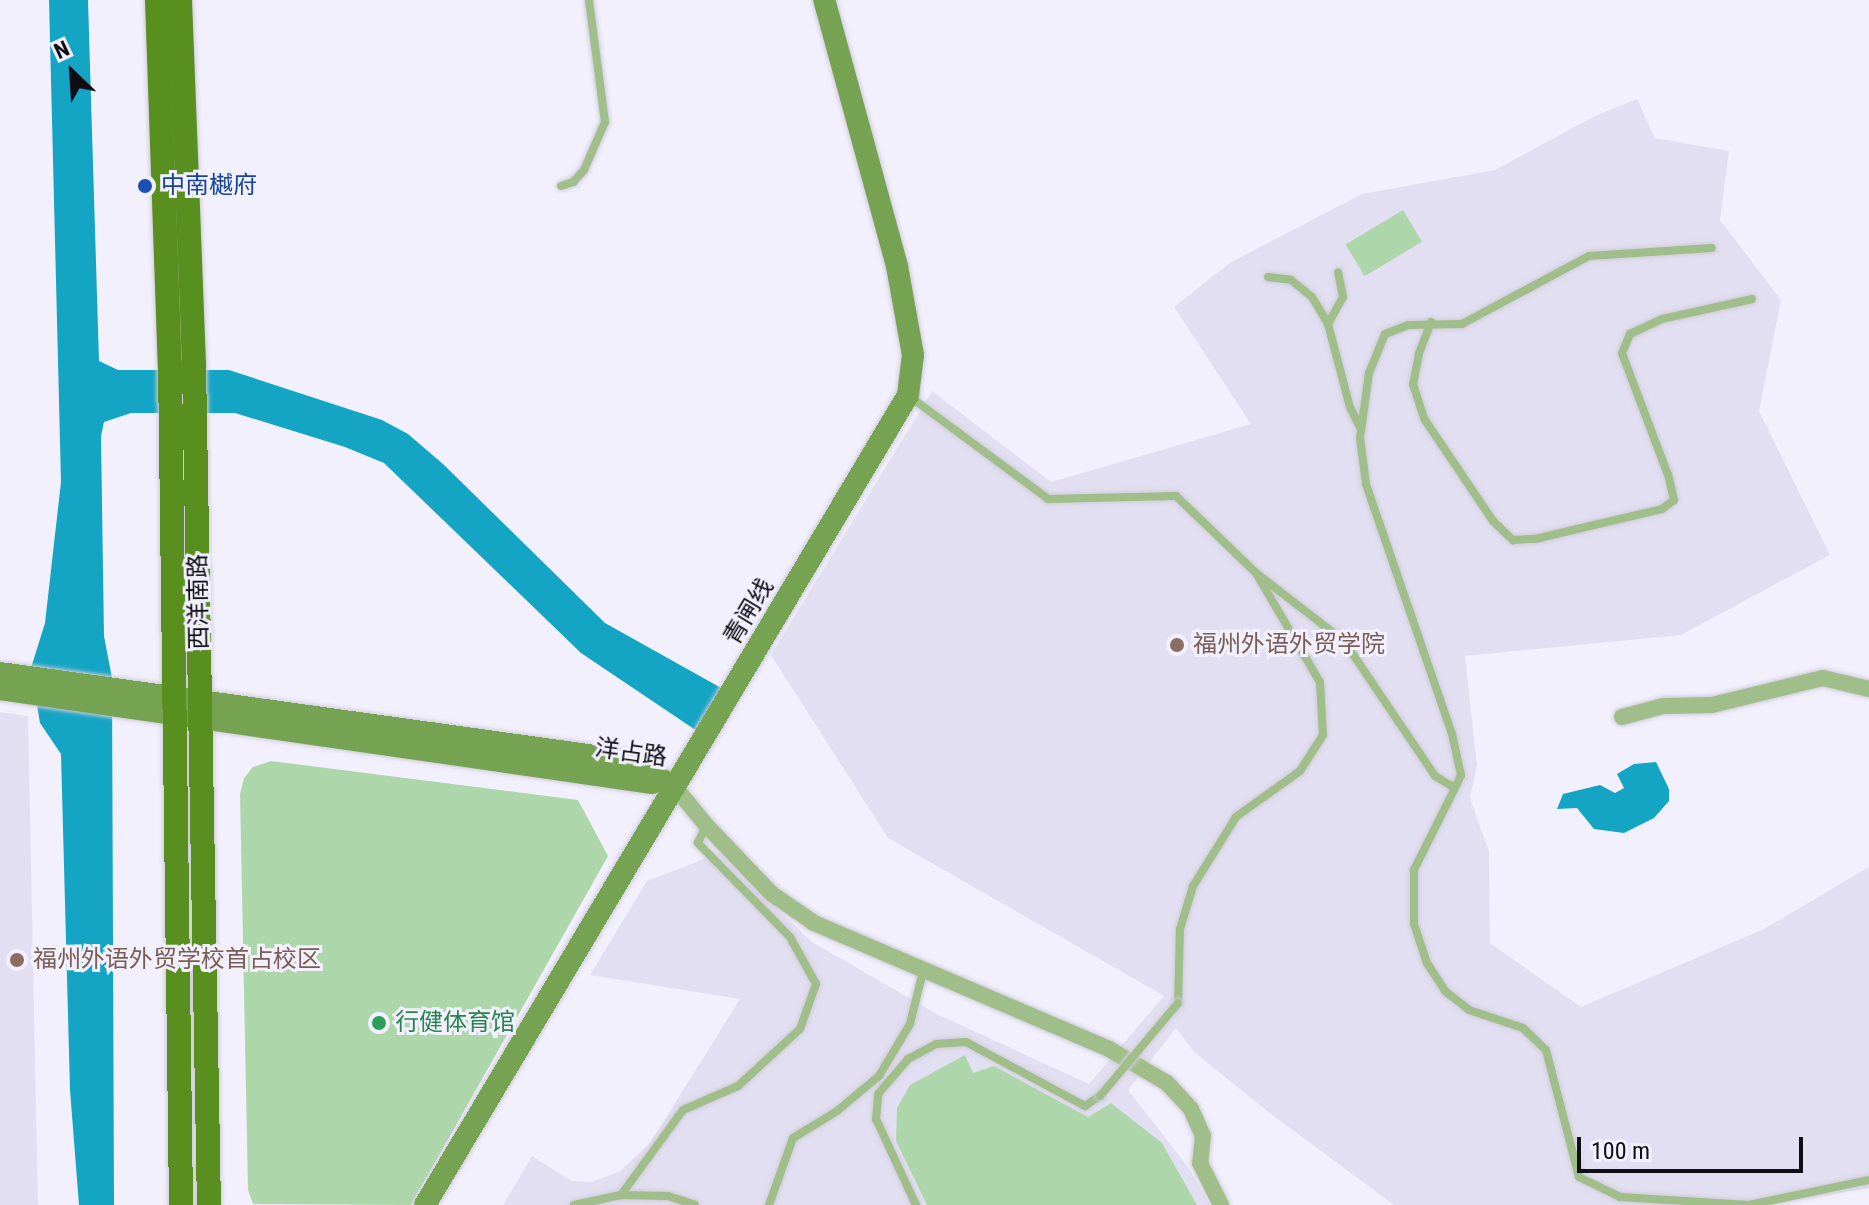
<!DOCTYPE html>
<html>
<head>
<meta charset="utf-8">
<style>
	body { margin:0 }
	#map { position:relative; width:1869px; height:1205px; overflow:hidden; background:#f3f0fe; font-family:"Roboto Condensed","Noto Sans SC",sans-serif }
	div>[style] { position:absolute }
	.built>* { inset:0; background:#e3dff2 }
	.green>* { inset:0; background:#aed6ab; transform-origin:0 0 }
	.water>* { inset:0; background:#15a5c4 }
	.roads { filter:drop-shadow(0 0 2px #cfccd8) drop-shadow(0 0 2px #cfccd8) }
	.lane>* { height:8px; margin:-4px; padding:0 4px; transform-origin:4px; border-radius:4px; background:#9fbe89 }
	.street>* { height:16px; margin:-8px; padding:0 8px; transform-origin:8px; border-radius:8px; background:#9fbe89 }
	.secondary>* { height:22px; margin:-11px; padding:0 11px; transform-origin:11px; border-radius:11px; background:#76a352 }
	.primary>* { height:24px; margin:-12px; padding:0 12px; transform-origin:12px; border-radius:12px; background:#598f1f }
	.bridges { filter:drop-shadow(0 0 2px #cfccd8) drop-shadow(0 0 2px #cfccd8) }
	.lane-bridge>* { height:8px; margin:-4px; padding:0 4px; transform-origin:4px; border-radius:4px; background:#9fbe89 }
	.dots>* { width:22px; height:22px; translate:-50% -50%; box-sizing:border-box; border:4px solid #f3f0fe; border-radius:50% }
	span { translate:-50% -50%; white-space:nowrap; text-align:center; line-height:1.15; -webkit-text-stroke:6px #f3f0fe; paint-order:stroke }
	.transit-label { font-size:24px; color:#164399 }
	.left { translate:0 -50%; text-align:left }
	.street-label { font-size:24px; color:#0f0e13 }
	.education-label { font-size:24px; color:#785e54 }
	.leisure-label { font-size:24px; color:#27864d }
	.north { position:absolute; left:32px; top:32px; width:80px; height:80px; -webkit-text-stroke:6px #f3f0fe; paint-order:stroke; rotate:335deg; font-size:22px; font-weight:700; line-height:32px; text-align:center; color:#0f0e13 }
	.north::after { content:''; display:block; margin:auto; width:28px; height:36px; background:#0f0e13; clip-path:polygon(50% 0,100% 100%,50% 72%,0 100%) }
	.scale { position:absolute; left:1577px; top:1137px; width:226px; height:36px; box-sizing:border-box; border:4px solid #0f0e13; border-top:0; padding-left:10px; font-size:24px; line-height:28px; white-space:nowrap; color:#0f0e13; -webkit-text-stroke:6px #f3f0fe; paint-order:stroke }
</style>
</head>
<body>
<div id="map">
	<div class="built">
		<div style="clip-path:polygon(1637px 99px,1655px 138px,1729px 151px,1720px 220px,1781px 300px,1759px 411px,1830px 555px,1681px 635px,1465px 656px,1477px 765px,1470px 798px,1489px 852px,1490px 943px,1581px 1007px,1764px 929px,1869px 867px,1869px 1188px,1764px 1205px,1394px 1205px,1267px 1111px,1194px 1052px,1176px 1028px,1128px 1090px,1188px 1167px,1210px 1205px,503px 1205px,532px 1156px,572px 1181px,592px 1182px,620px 1171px,650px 1143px,740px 999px,590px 975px,647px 881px,720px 853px,812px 942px,937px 1014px,1089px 1084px,1164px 996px,888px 838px,771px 655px,932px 391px,1051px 482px,1251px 424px,1174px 307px,1231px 262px,1362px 194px,1495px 170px,1595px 116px)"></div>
		<div style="clip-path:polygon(0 712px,28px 716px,38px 1205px,0 1205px)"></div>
	</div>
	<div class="green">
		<div style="left:1403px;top:210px;width:37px;height:67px;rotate:59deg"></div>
		<div style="clip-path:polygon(271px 761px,578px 800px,608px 856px,411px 1205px,253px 1204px,248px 1190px,240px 794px,244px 778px,253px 767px)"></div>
		<div style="clip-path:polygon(965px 1055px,973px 1073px,994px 1066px,1088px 1117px,1111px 1103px,1162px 1143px,1197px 1205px,927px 1205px,896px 1141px,897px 1108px,910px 1085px)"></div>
	</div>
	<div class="water">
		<div style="clip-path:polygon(49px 0,88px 0,99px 361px,118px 370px,229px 370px,382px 420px,408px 434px,443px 464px,605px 623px,723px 689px,697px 731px,581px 653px,384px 463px,345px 447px,235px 413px,131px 413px,104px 422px,101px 436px,104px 636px,112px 678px,114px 1205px,79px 1205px,70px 1090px,61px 754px,40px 723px,31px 668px,45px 623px,61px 482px)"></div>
		<div style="clip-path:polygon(1656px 762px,1669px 789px,1669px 801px,1654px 818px,1624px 833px,1594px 829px,1577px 808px,1557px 809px,1563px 794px,1600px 785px,1615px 793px,1624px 788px,1617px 774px,1634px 764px)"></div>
	</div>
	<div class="roads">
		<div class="lane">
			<div style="left:561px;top:186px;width:13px;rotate:-18deg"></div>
			<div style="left:573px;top:182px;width:16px;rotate:-47deg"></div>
			<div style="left:584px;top:170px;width:52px;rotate:-66.4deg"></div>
			<div style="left:605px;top:122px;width:123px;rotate:-97.5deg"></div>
			<div style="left:1268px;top:277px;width:23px;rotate:7deg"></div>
			<div style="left:1291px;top:280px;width:27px;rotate:39deg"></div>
			<div style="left:1312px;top:297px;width:31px;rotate:59deg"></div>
			<div style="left:1328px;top:324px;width:86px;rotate:75.2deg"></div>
			<div style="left:1350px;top:407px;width:25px;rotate:64deg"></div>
			<div style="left:1431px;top:322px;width:34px;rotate:111deg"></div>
			<div style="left:1419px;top:354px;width:31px;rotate:101deg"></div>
			<div style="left:1413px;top:384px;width:38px;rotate:72deg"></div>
			<div style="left:1425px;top:420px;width:122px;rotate:56deg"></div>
			<div style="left:1493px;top:521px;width:28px;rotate:44deg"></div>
			<div style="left:1513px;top:540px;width:22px;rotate:-3deg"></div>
			<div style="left:1535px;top:539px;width:130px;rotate:-13.3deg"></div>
			<div style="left:1662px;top:509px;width:15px;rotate:-37deg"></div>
			<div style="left:1674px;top:500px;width:26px;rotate:-103deg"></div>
			<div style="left:1668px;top:475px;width:130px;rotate:-110.7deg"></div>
			<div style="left:1622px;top:353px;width:21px;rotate:-67deg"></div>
			<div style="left:1630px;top:334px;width:35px;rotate:-25deg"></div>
			<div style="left:1662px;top:319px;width:92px;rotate:-12.5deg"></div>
			<div style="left:1328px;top:324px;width:31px;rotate:-61deg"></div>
			<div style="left:1343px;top:297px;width:25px;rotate:-101deg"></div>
			<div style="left:909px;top:396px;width:173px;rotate:36.5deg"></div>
			<div style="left:1048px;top:499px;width:128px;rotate:-1.3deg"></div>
			<div style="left:1176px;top:496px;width:111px;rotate:43.9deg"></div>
			<div style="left:1256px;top:573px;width:126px;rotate:59.6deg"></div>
			<div style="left:1320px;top:682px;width:53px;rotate:86.8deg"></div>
			<div style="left:1323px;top:735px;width:43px;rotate:122.6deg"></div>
			<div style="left:1300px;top:771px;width:79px;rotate:144.3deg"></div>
			<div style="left:1236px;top:817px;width:81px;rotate:121.9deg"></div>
			<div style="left:1193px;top:886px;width:45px;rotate:106.8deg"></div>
			<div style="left:1180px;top:929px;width:74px;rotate:91.5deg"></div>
			<div style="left:1256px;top:573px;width:111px;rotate:37.7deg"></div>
			<div style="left:1344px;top:641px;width:163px;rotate:56deg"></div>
			<div style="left:1435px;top:776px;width:23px;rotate:31deg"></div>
			<div style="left:1455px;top:788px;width:14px;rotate:-65deg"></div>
			<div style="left:1461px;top:775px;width:42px;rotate:-102.4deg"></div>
			<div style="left:1452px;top:734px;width:264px;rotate:-109deg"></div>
			<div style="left:1366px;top:484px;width:46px;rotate:-97.4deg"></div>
			<div style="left:1360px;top:438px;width:66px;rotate:-82.1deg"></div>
			<div style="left:1369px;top:373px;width:42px;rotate:-67.7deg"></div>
			<div style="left:1385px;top:334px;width:25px;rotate:-21deg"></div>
			<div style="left:1408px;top:325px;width:54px;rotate:-1.1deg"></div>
			<div style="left:1462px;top:324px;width:144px;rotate:-28.2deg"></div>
			<div style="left:1589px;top:256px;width:123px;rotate:-3.7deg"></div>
			<div style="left:1455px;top:788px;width:92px;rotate:116.6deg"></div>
			<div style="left:1414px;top:870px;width:54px;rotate:90deg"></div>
			<div style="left:1414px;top:924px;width:41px;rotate:71.6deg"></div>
			<div style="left:1427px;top:963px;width:33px;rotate:57deg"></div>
			<div style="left:1445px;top:991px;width:31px;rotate:38deg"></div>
			<div style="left:1469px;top:1010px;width:57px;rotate:18.4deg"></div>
			<div style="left:1523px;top:1028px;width:32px;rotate:44deg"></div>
			<div style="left:1546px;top:1050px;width:131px;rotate:75.4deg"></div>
			<div style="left:1579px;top:1177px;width:46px;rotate:26deg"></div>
			<div style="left:1620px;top:1197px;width:129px;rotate:3.5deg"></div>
			<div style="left:1749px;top:1205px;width:123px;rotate:-11.8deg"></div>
			<div style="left:621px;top:1195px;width:105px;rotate:-53.9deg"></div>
			<div style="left:683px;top:1110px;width:60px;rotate:-23.6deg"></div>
			<div style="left:738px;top:1086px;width:84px;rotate:-42.6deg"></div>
			<div style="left:800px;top:1029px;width:48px;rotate:-70.4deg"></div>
			<div style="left:816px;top:984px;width:54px;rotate:-119deg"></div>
			<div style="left:790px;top:937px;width:132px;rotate:-134.4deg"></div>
			<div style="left:698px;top:843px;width:20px;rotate:-66deg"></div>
			<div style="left:574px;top:1205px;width:48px;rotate:-12deg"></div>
			<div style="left:621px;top:1195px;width:47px;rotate:1.2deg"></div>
			<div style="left:668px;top:1196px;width:28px;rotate:18deg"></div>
			<div style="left:769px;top:1205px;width:71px;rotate:-70.3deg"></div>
			<div style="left:793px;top:1138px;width:52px;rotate:-31.5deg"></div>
			<div style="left:837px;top:1111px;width:55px;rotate:-39.8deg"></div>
			<div style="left:879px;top:1076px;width:61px;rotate:-59.2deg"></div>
			<div style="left:910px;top:1024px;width:55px;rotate:-76.2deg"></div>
			<div style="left:916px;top:1205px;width:95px;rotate:-114.9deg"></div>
			<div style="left:876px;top:1119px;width:25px;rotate:-85deg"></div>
			<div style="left:878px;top:1094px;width:46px;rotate:-49.4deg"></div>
			<div style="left:908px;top:1059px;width:32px;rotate:-28deg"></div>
			<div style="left:936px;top:1044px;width:30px;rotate:-4deg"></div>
			<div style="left:966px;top:1042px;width:135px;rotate:28.3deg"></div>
			<div style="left:1085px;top:1106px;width:18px;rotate:-34deg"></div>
		</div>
		<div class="street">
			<div style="left:1622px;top:717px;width:42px;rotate:-15deg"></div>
			<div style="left:1663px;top:706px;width:49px;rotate:-1.2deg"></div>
			<div style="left:1712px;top:705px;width:114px;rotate:-13.7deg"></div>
			<div style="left:1823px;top:678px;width:47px;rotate:13.4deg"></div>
			<div style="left:674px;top:786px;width:50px;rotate:50.6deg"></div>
			<div style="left:706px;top:825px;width:95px;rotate:46.3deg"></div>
			<div style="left:772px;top:894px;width:51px;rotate:34.6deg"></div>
			<div style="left:814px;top:923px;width:321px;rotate:23.1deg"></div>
			<div style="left:1109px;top:1049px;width:67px;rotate:30.4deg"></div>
			<div style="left:1167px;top:1083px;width:35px;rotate:47deg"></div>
			<div style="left:1191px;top:1109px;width:30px;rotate:66deg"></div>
			<div style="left:1203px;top:1136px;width:27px;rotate:96deg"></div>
			<div style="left:1200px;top:1163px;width:47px;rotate:63.4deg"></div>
		</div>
		<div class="secondary">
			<div style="left:0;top:673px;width:630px;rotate:7.94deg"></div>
			<div style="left:624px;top:760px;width:56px;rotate:27.5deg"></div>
			<div style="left:0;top:689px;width:659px;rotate:8.2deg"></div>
			<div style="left:425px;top:1205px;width:943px;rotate:-59.19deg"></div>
			<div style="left:908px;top:395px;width:40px;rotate:-82.9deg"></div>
			<div style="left:913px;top:355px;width:90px;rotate:-100.2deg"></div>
			<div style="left:897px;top:266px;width:276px;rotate:-105.3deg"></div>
		</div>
		<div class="primary">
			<div style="left:157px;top:0;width:364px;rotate:88deg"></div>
			<div style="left:170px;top:364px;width:841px;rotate:89.25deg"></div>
			<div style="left:180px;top:0;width:365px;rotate:87.8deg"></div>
			<div style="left:194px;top:365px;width:840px;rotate:88.98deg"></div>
		</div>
	</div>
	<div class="bridges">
		<div class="lane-bridge">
			<div style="left:1100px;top:1096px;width:121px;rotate:-50deg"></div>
		</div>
	</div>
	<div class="dots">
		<div style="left:145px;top:186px;background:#1a4fb4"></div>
		<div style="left:1177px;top:645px;background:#8d6e63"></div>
		<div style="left:17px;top:960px;background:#8d6e63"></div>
		<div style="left:379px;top:1023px;background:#2e9e5b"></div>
	</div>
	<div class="transit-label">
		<span class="left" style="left:161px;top:186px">中南樾府</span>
	</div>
	<div class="street-label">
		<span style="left:199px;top:602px;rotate:-91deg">西洋南路</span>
		<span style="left:749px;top:612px;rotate:-59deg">青闸线</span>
		<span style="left:631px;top:753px;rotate:8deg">洋占路</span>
	</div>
	<div class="education-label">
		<span class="left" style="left:1193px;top:645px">福州外语外贸学院</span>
		<span class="left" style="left:33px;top:960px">福州外语外贸学校首占校区</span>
	</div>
	<div class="leisure-label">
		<span class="left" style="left:395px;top:1023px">行健体育馆</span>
	</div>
	<div class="north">N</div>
	<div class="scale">100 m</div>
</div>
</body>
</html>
